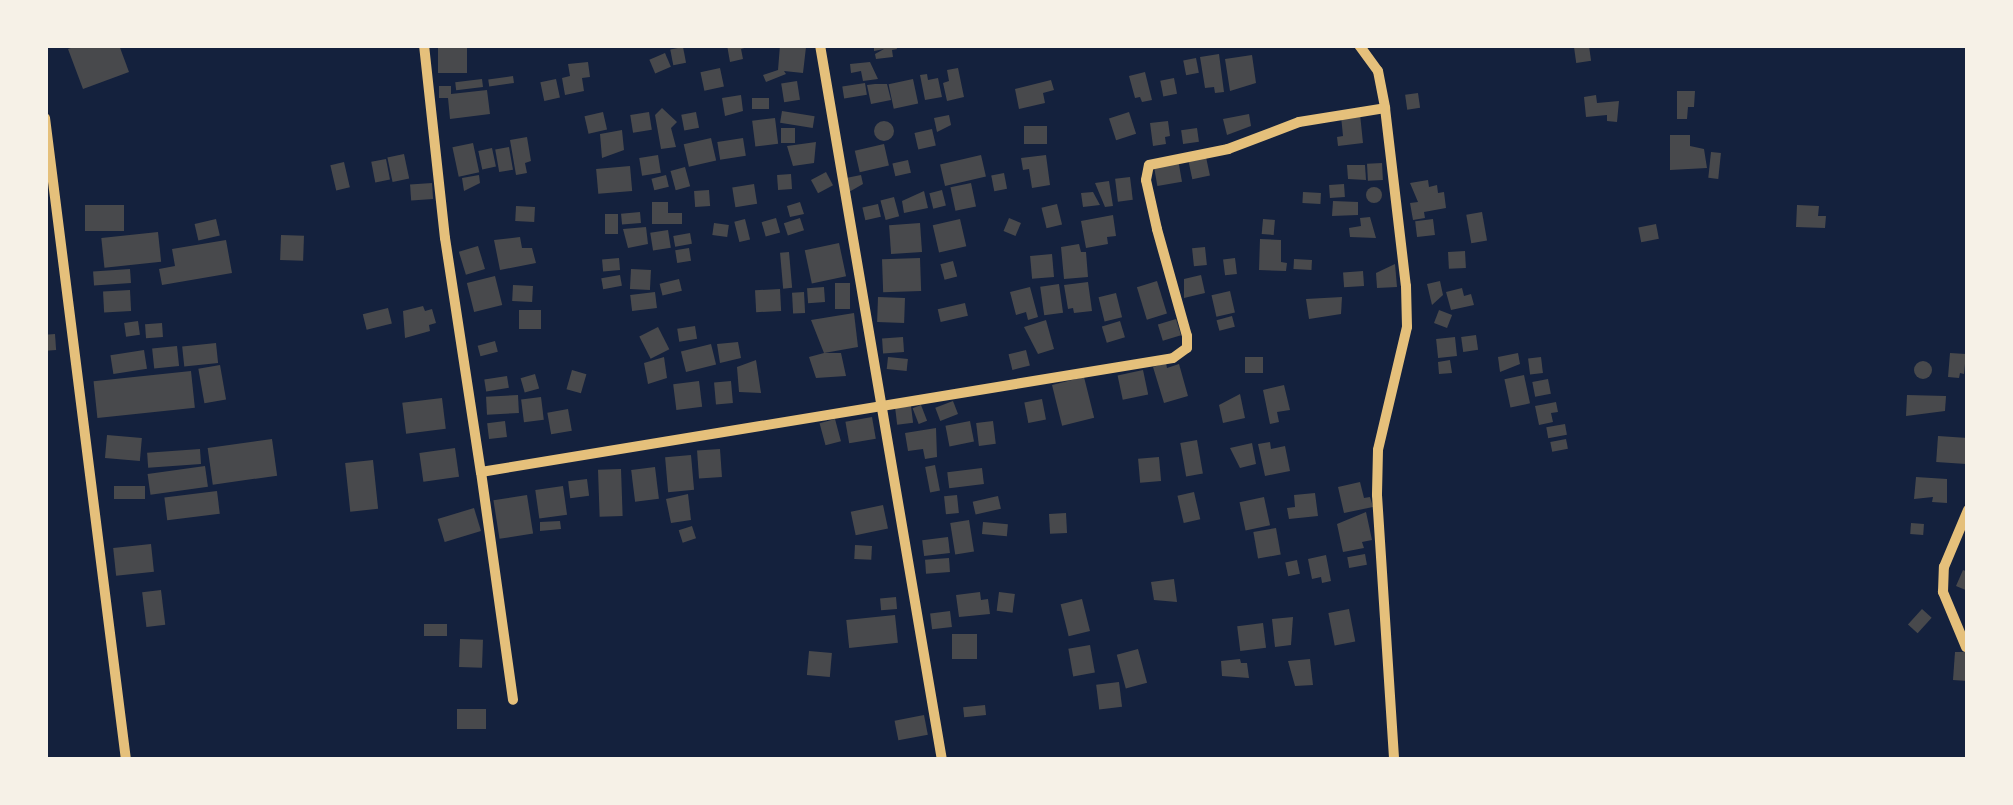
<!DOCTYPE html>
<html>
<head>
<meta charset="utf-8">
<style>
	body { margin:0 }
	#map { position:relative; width:2013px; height:805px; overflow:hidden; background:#14213d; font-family:"Roboto Condensed",sans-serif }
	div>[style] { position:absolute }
	.building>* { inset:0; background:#48494c; transform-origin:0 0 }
	.round { border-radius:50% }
	.minor>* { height:10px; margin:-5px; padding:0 5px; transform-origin:5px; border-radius:5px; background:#e5c07b }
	span { translate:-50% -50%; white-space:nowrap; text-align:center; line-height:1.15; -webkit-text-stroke:10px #f6f1e7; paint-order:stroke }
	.frame { position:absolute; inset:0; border:48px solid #f6f1e7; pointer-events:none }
</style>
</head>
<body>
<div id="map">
	<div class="building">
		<div style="clip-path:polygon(79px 45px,119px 45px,129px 72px,83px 89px,68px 49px)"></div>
		<div style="left:438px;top:45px;width:29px;height:28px"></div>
		<div style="clip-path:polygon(727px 45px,751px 45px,751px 46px,741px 49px,743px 59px,730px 62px)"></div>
		<div style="clip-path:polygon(780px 45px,806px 47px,803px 73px,784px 71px,786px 74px,766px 82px,763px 75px,778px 70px)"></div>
		<div style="clip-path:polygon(874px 45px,896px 45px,897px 49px,892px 50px,893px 57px,876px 59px,875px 54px,884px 49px,874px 51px)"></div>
		<div style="left:1589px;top:46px;width:15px;height:15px;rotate:82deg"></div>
		<div style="left:683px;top:47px;width:16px;height:13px;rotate:79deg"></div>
		<div style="left:665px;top:53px;width:15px;height:17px;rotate:67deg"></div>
		<div style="clip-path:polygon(1219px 54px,1224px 92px,1215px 93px,1214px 87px,1205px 88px,1200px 57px)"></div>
		<div style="clip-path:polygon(1252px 55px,1256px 83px,1230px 91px,1225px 59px)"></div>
		<div style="left:1196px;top:58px;width:15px;height:13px;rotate:79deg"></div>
		<div style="clip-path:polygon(588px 62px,590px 77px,582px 78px,584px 91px,565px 95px,562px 78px,570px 76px,568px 64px)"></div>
		<div style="clip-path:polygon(870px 62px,878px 79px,863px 81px,861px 71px,851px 73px,850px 64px)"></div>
		<div style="left:720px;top:68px;width:19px;height:20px;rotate:78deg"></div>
		<div style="clip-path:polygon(958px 68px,964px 97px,947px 101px,943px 83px,949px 81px,947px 70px)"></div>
		<div style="clip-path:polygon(1145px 72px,1152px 100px,1142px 102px,1140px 97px,1135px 98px,1129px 76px)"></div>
		<div style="clip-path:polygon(927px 74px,928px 80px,938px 78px,942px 97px,925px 100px,920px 75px)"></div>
		<div style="left:513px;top:76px;width:7px;height:25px;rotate:82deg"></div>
		<div style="left:1174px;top:78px;width:16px;height:14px;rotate:79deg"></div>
		<div style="left:482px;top:79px;width:8px;height:27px;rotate:83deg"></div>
		<div style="left:556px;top:79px;width:19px;height:16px;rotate:78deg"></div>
		<div style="left:913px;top:79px;width:25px;height:25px;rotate:78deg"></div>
		<div style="clip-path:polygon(1051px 80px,1054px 90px,1043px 93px,1045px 103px,1019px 109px,1015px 89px)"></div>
		<div style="left:797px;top:81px;width:19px;height:16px;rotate:81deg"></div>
		<div style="left:865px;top:83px;width:12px;height:23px;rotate:81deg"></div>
		<div style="clip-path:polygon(875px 84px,887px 84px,891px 100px,871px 104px,867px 85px)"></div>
		<div style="clip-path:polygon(439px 86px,451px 86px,451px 94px,487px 90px,490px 114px,450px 119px,448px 98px,439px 98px)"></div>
		<div style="clip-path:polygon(1677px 91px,1695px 91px,1694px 107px,1688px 107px,1687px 119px,1677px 119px)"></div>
		<div style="left:1418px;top:93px;width:15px;height:13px;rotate:82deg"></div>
		<div style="clip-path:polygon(741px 95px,743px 111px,725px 116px,722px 98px)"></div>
		<div style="clip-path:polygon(1596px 95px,1597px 103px,1619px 101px,1617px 122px,1607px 121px,1607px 115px,1586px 117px,1584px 97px)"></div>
		<div style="left:752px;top:98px;width:17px;height:11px"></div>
		<div style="clip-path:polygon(662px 108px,677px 122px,671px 128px,676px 147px,661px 149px,655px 115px)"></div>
		<div style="left:782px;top:111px;width:33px;height:12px;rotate:9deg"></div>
		<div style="left:603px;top:112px;width:18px;height:19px;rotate:77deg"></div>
		<div style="left:649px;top:112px;width:18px;height:19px;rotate:81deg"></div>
		<div style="left:696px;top:112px;width:16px;height:15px;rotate:79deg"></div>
		<div style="left:1129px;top:112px;width:23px;height:21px;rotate:72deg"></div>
		<div style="clip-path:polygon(1249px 114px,1251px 126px,1227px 135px,1223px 119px)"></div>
		<div style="clip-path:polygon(1360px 114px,1363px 143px,1338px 146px,1337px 137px,1343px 136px,1341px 116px)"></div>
		<div style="clip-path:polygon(949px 115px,951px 125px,937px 132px,934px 118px)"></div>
		<div style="left:775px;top:118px;width:26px;height:23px;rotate:83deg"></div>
		<div class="round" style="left:874px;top:121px;width:20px;height:20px"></div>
		<div style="clip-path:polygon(1168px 121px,1170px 136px,1165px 137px,1166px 144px,1153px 146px,1150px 123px)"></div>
		<div style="left:1024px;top:126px;width:23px;height:18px"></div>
		<div style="left:781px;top:128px;width:14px;height:15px"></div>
		<div style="left:1197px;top:128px;width:14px;height:16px;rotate:82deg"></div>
		<div style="left:932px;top:129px;width:17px;height:18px;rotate:77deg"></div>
		<div style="clip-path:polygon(622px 130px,624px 150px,602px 158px,600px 134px)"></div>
		<div style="clip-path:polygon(1670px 135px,1690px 135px,1690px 146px,1704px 149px,1707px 168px,1670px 170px)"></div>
		<div style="clip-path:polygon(527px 137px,531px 161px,525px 163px,527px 173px,516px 175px,510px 140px)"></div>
		<div style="left:711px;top:138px;width:23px;height:28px;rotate:77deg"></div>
		<div style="left:743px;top:138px;width:18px;height:26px;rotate:81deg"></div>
		<div style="clip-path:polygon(816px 142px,814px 163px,793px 166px,787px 146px)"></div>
		<div style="left:473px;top:143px;width:30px;height:21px;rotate:78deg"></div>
		<div style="left:884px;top:144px;width:22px;height:30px;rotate:77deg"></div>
		<div style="left:509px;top:147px;width:23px;height:14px;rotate:80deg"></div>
		<div style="left:492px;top:148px;width:19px;height:14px;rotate:78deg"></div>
		<div style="left:1711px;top:152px;width:10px;height:26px;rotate:6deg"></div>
		<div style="left:404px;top:154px;width:25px;height:17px;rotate:78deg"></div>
		<div style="left:658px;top:155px;width:18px;height:19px;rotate:81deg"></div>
		<div style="left:981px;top:155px;width:22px;height:42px;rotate:77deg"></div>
		<div style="clip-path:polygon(1046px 155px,1050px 185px,1032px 188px,1029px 169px,1023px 170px,1021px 158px)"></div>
		<div style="left:1206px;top:157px;width:19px;height:18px;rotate:78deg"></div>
		<div style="left:386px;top:159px;width:21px;height:15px;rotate:79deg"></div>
		<div style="left:1178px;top:159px;width:23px;height:25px;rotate:80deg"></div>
		<div style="left:908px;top:160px;width:13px;height:16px;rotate:77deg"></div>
		<div style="left:344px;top:162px;width:26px;height:14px;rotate:77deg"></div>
		<div style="left:1382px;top:163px;width:17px;height:15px;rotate:87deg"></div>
		<div style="clip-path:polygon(1347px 165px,1365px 165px,1366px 180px,1348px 179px)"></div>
		<div style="left:630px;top:166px;width:25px;height:34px;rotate:85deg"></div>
		<div style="left:685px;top:167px;width:20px;height:15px;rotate:75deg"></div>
		<div style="left:826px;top:172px;width:15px;height:17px;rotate:62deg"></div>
		<div style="left:1004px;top:173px;width:16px;height:13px;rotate:79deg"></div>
		<div style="left:791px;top:174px;width:15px;height:14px;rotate:86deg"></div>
		<div style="clip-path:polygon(479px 175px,480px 183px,464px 191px,462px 178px)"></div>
		<div style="left:666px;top:175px;width:12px;height:15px;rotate:76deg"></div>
		<div style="clip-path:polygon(861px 175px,863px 184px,849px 192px,846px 178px)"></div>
		<div style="left:1130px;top:177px;width:23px;height:15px;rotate:83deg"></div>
		<div style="clip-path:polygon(1428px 180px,1429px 187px,1437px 185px,1438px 193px,1444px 192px,1446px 208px,1424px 212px,1425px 218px,1413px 220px,1410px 203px,1418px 202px,1410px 183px)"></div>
		<div style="clip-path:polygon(1109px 181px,1113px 206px,1105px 207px,1095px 183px)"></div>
		<div style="left:432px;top:183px;width:16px;height:22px;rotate:86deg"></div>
		<div style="left:971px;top:183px;width:24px;height:21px;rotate:78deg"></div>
		<div style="left:754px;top:184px;width:20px;height:22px;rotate:81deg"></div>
		<div style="left:1344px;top:184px;width:13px;height:15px;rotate:86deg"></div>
		<div class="round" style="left:1366px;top:187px;width:16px;height:16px"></div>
		<div style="left:709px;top:190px;width:16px;height:15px;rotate:86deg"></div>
		<div style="left:942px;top:190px;width:16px;height:13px;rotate:76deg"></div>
		<div style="clip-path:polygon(924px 191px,928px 208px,904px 213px,902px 201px)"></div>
		<div style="clip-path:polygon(1093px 192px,1100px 205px,1083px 207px,1081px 193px)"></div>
		<div style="left:1303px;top:192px;width:18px;height:11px;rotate:3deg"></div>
		<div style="left:894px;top:197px;width:20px;height:14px;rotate:75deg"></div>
		<div style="clip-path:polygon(1333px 201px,1358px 202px,1358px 215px,1332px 216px)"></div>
		<div style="clip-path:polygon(652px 202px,668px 202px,668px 213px,682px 213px,682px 224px,652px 224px)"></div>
		<div style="clip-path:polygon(800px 202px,804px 214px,790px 217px,787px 206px)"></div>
		<div style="left:878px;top:204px;width:13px;height:16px;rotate:77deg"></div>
		<div style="left:1057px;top:204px;width:21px;height:16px;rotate:76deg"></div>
		<div style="left:124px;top:205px;width:26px;height:39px;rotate:90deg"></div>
		<div style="clip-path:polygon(1797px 205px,1819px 206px,1818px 216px,1826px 216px,1825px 228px,1796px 227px)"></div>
		<div style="left:516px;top:206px;width:19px;height:15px;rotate:3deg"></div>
		<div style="left:640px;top:212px;width:11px;height:19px;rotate:85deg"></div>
		<div style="left:1482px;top:212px;width:29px;height:16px;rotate:80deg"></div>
		<div style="left:605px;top:214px;width:13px;height:20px"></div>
		<div style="clip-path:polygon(1113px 215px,1116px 236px,1107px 237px,1108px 244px,1086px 248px,1081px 221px)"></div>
		<div style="clip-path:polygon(1370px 217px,1376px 238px,1350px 237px,1349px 228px,1361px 226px,1360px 218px)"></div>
		<div style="left:776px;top:218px;width:15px;height:15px;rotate:74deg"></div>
		<div style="left:800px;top:218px;width:13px;height:17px;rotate:72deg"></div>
		<div style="left:1009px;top:218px;width:13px;height:14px;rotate:23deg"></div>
		<div style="left:216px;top:219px;width:17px;height:22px;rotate:77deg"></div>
		<div style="left:745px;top:219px;width:21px;height:11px;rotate:76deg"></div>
		<div style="left:960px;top:219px;width:28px;height:28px;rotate:77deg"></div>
		<div style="left:1263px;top:219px;width:12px;height:15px;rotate:5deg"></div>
		<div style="left:1433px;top:219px;width:16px;height:18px;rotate:83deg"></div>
		<div style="left:714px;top:223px;width:15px;height:12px;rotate:8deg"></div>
		<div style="left:920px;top:223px;width:29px;height:31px;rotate:86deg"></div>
		<div style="left:1656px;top:224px;width:15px;height:18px;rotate:79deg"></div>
		<div style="clip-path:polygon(646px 227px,648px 244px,628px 248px,623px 229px)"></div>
		<div style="left:668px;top:230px;width:18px;height:18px;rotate:81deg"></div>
		<div style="left:158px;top:232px;width:30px;height:57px;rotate:84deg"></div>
		<div style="left:690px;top:233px;width:11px;height:17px;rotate:80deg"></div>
		<div style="left:281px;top:235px;width:23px;height:25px;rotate:2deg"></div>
		<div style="clip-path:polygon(520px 237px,522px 248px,532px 248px,536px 263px,500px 270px,494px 240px)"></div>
		<div style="clip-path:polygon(1260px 239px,1281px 240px,1281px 262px,1287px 263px,1286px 271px,1259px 270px)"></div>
		<div style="clip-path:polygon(226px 240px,232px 273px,162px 285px,159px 269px,175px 266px,172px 249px)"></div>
		<div style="left:839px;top:243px;width:34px;height:35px;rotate:78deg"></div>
		<div style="clip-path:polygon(1079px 244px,1081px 252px,1086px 252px,1088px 277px,1064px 279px,1061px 247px)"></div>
		<div style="left:478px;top:246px;width:24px;height:20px;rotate:73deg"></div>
		<div style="left:1205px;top:247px;width:18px;height:13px;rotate:84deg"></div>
		<div style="left:689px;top:248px;width:13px;height:14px;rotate:81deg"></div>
		<div style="left:1465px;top:251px;width:17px;height:17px;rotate:87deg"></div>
		<div style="left:789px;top:252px;width:36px;height:9px;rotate:85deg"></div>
		<div style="left:1052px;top:254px;width:23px;height:22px;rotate:85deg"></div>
		<div style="left:619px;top:258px;width:12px;height:17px;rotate:85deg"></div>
		<div style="left:920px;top:258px;width:33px;height:38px;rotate:88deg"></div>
		<div style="left:1235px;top:258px;width:16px;height:12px;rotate:83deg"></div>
		<div style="left:1294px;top:259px;width:18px;height:10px;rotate:3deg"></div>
		<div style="left:953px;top:261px;width:16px;height:13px;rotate:75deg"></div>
		<div style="clip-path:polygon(1395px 264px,1397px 287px,1377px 288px,1376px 273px)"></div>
		<div style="left:130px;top:269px;width:14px;height:37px;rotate:86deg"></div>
		<div style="left:631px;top:269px;width:20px;height:20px;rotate:3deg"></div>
		<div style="left:1363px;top:271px;width:15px;height:20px;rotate:86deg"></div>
		<div style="left:620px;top:275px;width:11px;height:19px;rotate:80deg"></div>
		<div style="clip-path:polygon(1201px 275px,1205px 293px,1184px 298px,1184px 279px)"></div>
		<div style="left:495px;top:276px;width:30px;height:29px;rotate:76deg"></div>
		<div style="left:679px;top:279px;width:12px;height:20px;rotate:76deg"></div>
		<div style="left:1157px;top:281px;width:34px;height:21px;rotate:73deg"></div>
		<div style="clip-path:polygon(1440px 281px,1443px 295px,1432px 305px,1427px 284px)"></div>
		<div style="clip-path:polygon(1088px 282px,1092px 311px,1074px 313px,1073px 308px,1068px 309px,1064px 285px)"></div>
		<div style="left:835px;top:283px;width:15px;height:26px"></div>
		<div style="left:1059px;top:284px;width:29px;height:19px;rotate:82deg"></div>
		<div style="left:513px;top:285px;width:20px;height:16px;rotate:3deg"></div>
		<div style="left:824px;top:287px;width:15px;height:17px;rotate:86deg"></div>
		<div style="clip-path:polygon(1030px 287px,1038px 317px,1028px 320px,1026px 312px,1016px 315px,1010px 292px)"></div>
		<div style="clip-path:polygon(1462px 288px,1464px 296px,1471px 294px,1474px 305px,1451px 310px,1446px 292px)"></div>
		<div style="left:780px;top:289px;width:22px;height:25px;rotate:87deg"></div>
		<div style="left:130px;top:290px;width:21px;height:27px;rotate:87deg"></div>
		<div style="left:1230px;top:291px;width:22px;height:19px;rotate:77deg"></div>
		<div style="left:655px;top:292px;width:16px;height:25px;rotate:83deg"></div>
		<div style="left:804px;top:292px;width:21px;height:12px;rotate:87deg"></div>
		<div style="left:1116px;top:293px;width:25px;height:18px;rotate:76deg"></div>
		<div style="left:878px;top:297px;width:27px;height:25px;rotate:2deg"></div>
		<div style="clip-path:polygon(1342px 297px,1341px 314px,1309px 319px,1306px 299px)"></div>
		<div style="left:965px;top:303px;width:13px;height:28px;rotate:77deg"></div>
		<div style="clip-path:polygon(423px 306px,425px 311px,432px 309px,436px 323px,429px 325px,430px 331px,405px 338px,403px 311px)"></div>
		<div style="left:388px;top:308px;width:16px;height:26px;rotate:76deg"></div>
		<div style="left:519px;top:310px;width:22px;height:19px"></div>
		<div style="left:1439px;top:310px;width:14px;height:14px;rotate:21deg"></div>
		<div style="clip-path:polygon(854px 313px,858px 347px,824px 353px,811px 320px)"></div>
		<div style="left:1232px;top:316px;width:11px;height:16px;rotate:75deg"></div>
		<div style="left:1176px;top:319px;width:17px;height:19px;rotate:73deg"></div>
		<div style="clip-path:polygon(1046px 320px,1054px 349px,1038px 354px,1024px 327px)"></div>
		<div style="left:138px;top:321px;width:14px;height:14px;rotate:82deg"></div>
		<div style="left:1120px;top:321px;width:17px;height:19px;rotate:73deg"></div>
		<div style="left:162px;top:323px;width:14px;height:17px;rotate:86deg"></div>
		<div style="left:695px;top:326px;width:13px;height:18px;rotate:81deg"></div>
		<div style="left:658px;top:327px;width:25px;height:21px;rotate:63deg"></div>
		<div style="left:55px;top:334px;width:16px;height:10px;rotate:86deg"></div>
		<div style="left:1476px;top:335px;width:15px;height:15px;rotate:82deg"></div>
		<div style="left:903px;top:337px;width:15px;height:21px;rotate:86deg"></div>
		<div style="left:1455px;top:337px;width:19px;height:19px;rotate:84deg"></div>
		<div style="left:495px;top:341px;width:11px;height:18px;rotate:75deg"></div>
		<div style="clip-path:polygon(738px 342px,741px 358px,720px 363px,717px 344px)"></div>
		<div style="left:216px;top:343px;width:20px;height:34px;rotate:84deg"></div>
		<div style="left:711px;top:344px;width:21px;height:31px;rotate:76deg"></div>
		<div style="left:177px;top:346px;width:20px;height:25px;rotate:84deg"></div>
		<div style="left:144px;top:350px;width:19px;height:34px;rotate:81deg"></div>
		<div style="left:1026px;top:350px;width:16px;height:18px;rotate:76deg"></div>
		<div style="clip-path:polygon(824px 353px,841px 353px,846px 376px,816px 378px,809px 357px)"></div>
		<div style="clip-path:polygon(1518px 353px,1520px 364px,1500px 372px,1498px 357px)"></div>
		<div style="clip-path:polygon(1950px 353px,1966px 354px,1964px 374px,1960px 373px,1959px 378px,1948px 377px)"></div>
		<div style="clip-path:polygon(664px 357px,667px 378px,648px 384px,644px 363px)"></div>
		<div style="left:888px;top:357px;width:20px;height:12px;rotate:6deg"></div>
		<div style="left:1245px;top:357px;width:18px;height:16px"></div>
		<div style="left:1541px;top:357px;width:16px;height:13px;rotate:83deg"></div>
		<div style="clip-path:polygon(756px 360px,761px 393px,739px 392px,737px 367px)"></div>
		<div style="clip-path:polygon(1450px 360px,1452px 373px,1439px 374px,1438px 362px)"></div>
		<div class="round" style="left:1914px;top:361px;width:18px;height:18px"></div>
		<div style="clip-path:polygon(1166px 363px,1167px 368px,1179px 364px,1188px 396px,1164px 403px,1153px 367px)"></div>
		<div style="left:220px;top:365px;width:35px;height:22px;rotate:80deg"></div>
		<div style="left:572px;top:370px;width:15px;height:20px;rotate:16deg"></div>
		<div style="left:1143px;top:370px;width:25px;height:26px;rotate:78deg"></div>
		<div style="left:191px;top:371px;width:37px;height:98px;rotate:84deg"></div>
		<div style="left:535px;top:374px;width:15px;height:15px;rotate:74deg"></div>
		<div style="left:1524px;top:375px;width:29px;height:20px;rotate:78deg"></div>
		<div style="left:507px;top:376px;width:12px;height:23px;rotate:81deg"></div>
		<div style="left:1084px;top:377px;width:42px;height:33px;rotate:76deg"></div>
		<div style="left:1548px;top:379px;width:15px;height:16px;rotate:79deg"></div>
		<div style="left:699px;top:381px;width:26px;height:26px;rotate:83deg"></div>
		<div style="left:731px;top:381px;width:22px;height:17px;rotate:85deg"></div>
		<div style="clip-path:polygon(1284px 385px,1290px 410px,1277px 412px,1279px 422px,1270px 424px,1263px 390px)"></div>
		<div style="clip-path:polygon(1240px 394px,1245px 418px,1223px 423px,1219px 405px)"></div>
		<div style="left:518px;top:395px;width:18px;height:32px;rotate:87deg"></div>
		<div style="clip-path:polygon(1907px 395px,1946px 396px,1945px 411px,1906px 416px)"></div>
		<div style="left:541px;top:397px;width:23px;height:20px;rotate:83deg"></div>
		<div style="left:442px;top:398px;width:31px;height:40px;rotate:83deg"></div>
		<div style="left:1042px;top:399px;width:21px;height:18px;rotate:79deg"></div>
		<div style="left:953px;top:401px;width:14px;height:19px;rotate:69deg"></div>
		<div style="clip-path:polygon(1556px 402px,1558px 412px,1551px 413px,1553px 422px,1539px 425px,1535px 406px)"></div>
		<div style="left:921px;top:405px;width:17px;height:9px;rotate:69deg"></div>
		<div style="left:911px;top:406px;width:17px;height:16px;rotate:83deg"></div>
		<div style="left:568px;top:409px;width:22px;height:21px;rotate:80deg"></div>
		<div style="left:872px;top:417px;width:22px;height:27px;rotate:80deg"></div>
		<div style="left:835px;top:419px;width:23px;height:16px;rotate:75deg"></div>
		<div style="left:505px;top:421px;width:16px;height:18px;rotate:83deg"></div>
		<div style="left:970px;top:421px;width:21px;height:25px;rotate:79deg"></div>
		<div style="left:993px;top:421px;width:23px;height:17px;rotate:83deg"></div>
		<div style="left:1565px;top:424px;width:11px;height:19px;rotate:80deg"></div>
		<div style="clip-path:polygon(936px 428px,937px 457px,925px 459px,923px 449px,908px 451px,905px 433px)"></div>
		<div style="left:107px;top:435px;width:35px;height:23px;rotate:5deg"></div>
		<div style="left:1938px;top:436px;width:30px;height:26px;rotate:4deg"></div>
		<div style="left:272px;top:439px;width:37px;height:65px;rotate:82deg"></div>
		<div style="left:1566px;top:439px;width:10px;height:16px;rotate:79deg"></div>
		<div style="left:1197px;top:440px;width:34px;height:17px;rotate:80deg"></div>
		<div style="clip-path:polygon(1270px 442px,1271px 449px,1285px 446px,1290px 471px,1265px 476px,1258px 444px)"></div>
		<div style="clip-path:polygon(1252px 443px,1256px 464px,1240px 468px,1230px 448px)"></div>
		<div style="left:455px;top:448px;width:29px;height:36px;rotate:82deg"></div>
		<div style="left:200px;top:449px;width:15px;height:53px;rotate:86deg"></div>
		<div style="left:720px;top:449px;width:28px;height:23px;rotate:86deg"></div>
		<div style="left:691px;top:455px;width:35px;height:26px;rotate:85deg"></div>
		<div style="left:1159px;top:457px;width:24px;height:21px;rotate:85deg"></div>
		<div style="left:373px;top:460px;width:49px;height:28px;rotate:84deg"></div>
		<div style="left:935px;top:465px;width:26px;height:10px;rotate:79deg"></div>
		<div style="left:205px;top:466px;width:21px;height:58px;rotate:82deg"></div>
		<div style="left:655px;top:467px;width:32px;height:24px;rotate:83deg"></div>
		<div style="left:982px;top:468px;width:16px;height:35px;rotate:83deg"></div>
		<div style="left:621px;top:469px;width:47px;height:23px;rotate:88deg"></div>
		<div style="clip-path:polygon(1916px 477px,1947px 479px,1947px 503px,1932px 502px,1933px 497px,1914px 499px)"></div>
		<div style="left:587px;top:479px;width:17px;height:19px;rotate:83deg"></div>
		<div style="clip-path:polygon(1360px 482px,1364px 498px,1370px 497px,1373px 507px,1344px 513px,1338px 487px)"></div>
		<div style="left:145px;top:486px;width:13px;height:31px;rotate:90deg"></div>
		<div style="left:563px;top:486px;width:29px;height:28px;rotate:82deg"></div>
		<div style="left:217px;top:491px;width:23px;height:53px;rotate:83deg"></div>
		<div style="left:1194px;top:492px;width:28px;height:17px;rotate:77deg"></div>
		<div style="clip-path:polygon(1315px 493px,1318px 516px,1289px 519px,1287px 508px,1295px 507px,1294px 495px)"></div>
		<div style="clip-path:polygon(688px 494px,691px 520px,671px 523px,666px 499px)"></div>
		<div style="left:527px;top:495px;width:39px;height:34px;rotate:81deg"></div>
		<div style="left:957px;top:495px;width:18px;height:13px;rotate:84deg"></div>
		<div style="left:998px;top:496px;width:13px;height:26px;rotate:77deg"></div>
		<div style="left:1264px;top:497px;width:29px;height:25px;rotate:78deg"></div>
		<div style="left:883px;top:505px;width:24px;height:33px;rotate:78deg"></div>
		<div style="left:474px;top:508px;width:24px;height:38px;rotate:73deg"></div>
		<div style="clip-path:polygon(1366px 512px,1372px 540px,1362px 542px,1364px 548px,1343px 552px,1337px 524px)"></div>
		<div style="left:1066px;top:513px;width:20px;height:17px;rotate:87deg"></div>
		<div style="left:969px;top:520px;width:32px;height:19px;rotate:81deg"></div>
		<div style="clip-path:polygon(560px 521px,561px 529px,540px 531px,540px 522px)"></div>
		<div style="left:983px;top:522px;width:25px;height:12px;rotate:5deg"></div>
		<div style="left:1911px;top:523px;width:13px;height:11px;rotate:4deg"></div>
		<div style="left:692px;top:526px;width:13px;height:14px;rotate:72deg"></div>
		<div style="left:1276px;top:528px;width:27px;height:23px;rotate:80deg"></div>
		<div style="left:948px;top:537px;width:16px;height:26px;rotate:83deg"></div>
		<div style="left:151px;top:544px;width:28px;height:38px;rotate:84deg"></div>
		<div style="left:855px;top:545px;width:17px;height:14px;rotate:3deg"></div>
		<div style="left:1365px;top:554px;width:11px;height:18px;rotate:80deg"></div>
		<div style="clip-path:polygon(1326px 555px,1331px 581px,1322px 583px,1321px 577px,1312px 579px,1308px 559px)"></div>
		<div style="left:949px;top:558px;width:14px;height:24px;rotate:86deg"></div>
		<div style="left:1297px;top:560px;width:14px;height:12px;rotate:78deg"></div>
		<div style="clip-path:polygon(1963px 570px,1968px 572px,1968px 591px,1956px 586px)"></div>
		<div style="clip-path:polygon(1174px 579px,1177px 602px,1154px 600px,1151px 582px)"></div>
		<div style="left:161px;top:590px;width:35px;height:19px;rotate:83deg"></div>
		<div style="clip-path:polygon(980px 592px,981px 600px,988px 599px,990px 614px,959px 617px,956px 595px)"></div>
		<div style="left:999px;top:592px;width:16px;height:19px;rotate:7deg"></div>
		<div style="left:896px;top:597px;width:12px;height:16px;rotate:85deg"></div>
		<div style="left:1082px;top:599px;width:33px;height:22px;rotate:76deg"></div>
		<div style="left:1349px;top:609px;width:33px;height:21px;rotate:79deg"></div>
		<div style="left:1922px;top:609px;width:13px;height:21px;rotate:42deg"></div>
		<div style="left:950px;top:611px;width:16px;height:20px;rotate:83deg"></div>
		<div style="left:895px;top:615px;width:28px;height:49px;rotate:84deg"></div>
		<div style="clip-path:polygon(1293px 617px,1291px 645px,1275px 647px,1272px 619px)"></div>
		<div style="left:1263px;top:623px;width:25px;height:26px;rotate:83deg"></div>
		<div style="left:447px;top:624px;width:12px;height:23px;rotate:90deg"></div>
		<div style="left:952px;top:634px;width:25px;height:25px"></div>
		<div style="left:460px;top:639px;width:23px;height:28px;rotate:2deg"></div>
		<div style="left:1090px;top:645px;width:28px;height:22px;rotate:80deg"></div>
		<div style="left:1138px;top:649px;width:35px;height:22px;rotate:75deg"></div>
		<div style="left:809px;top:651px;width:23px;height:24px;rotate:5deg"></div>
		<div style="clip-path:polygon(1955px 652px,1968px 652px,1968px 681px,1953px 680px)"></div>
		<div style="clip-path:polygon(1240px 659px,1241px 663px,1247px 663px,1249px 678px,1222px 676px,1221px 661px)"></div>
		<div style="clip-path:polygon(1310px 659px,1313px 685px,1295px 686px,1288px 661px)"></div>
		<div style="left:1119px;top:682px;width:25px;height:23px;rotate:83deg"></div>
		<div style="left:985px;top:705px;width:10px;height:22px;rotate:84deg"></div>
		<div style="left:486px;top:709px;width:20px;height:29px;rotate:90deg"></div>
		<div style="left:924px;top:715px;width:20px;height:30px;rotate:79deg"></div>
	</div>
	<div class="minor">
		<div style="left:424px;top:45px;width:194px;rotate:83.8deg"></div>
		<div style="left:445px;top:238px;width:237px;rotate:81.3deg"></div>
		<div style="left:481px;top:472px;width:701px;rotate:-9.35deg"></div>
		<div style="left:1173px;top:358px;width:17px;rotate:-36deg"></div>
		<div style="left:1187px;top:348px;width:12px;rotate:-90deg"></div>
		<div style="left:1187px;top:336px;width:111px;rotate:-105.7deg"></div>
		<div style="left:1157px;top:229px;width:50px;rotate:-102.7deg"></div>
		<div style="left:1146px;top:180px;width:15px;rotate:-79deg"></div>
		<div style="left:1149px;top:165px;width:81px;rotate:-11.4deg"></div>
		<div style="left:1228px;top:149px;width:76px;rotate:-20.8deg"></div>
		<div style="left:1299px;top:122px;width:87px;rotate:-9.2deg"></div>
		<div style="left:820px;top:45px;width:725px;rotate:80.32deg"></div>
		<div style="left:1359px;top:45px;width:32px;rotate:54deg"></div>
		<div style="left:1378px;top:71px;width:38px;rotate:79deg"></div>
		<div style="left:1385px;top:108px;width:179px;rotate:83.3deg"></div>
		<div style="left:1406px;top:286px;width:41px;rotate:88.6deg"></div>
		<div style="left:1407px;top:327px;width:126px;rotate:103.3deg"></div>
		<div style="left:1378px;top:450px;width:45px;rotate:91.3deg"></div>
		<div style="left:1377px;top:495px;width:266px;rotate:86.3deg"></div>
		<div style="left:45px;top:118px;width:647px;rotate:82.81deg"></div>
		<div style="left:481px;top:472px;width:230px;rotate:82deg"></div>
		<div style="left:1966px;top:647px;width:60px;rotate:-112.7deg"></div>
		<div style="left:1943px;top:592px;width:25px;rotate:-88deg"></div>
		<div style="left:1944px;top:567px;width:62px;rotate:-67.2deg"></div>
	</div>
	<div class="frame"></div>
</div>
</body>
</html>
